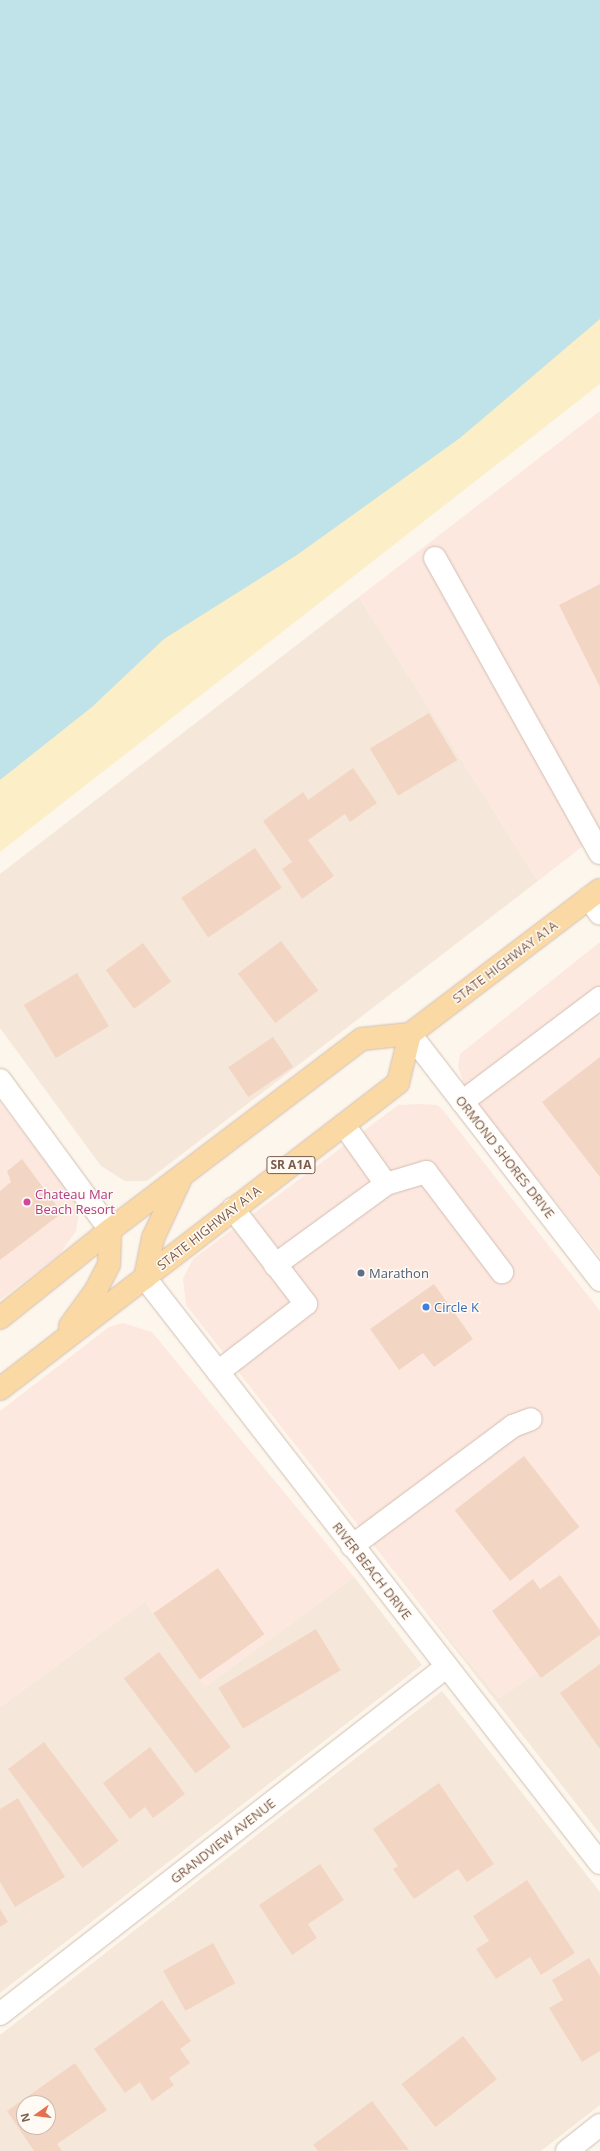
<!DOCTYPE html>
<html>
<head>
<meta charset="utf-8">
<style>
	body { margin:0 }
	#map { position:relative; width:600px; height:2151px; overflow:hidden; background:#fdf6ec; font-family:"Open Sans",sans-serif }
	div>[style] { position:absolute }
	.residential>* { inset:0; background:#f5e8da }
	.commercial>* { inset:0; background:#fde8e0 }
	.sand>* { inset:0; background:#fcefc7 }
	.water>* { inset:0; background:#bfe3e8 }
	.building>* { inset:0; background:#f3d5c3; transform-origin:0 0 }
	.roads { filter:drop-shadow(0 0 1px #d1beb0) drop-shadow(0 0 1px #d1beb0) }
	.minor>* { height:22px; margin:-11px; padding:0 11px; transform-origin:11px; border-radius:11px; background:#fff }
	.major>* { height:22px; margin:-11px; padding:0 11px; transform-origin:11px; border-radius:11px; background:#fbd9a5 }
	.dots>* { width:11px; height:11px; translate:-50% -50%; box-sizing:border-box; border:2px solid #fffaf3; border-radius:50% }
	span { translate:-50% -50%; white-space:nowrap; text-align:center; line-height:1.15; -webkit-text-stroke:3px #fffaf3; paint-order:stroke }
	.shield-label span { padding:1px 3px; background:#fffaf3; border:1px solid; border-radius:3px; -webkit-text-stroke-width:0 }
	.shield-label { font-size:12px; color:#7a5c4d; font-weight:700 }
	.street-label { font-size:13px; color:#7a5c4d }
	.hotel-label { font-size:13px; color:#b23c85 }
	.left { translate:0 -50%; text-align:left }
	.service-label { font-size:13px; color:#4e5e75 }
	.shop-label { font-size:13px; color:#366cbe }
	.north { position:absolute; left:16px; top:2095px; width:40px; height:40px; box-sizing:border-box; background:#fffaf3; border:1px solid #cabbb1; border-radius:50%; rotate:256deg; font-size:11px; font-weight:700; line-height:16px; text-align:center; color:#7a5c4d }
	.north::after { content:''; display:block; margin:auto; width:14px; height:18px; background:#e76f51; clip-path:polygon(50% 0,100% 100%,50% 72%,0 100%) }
</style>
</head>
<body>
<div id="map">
	<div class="residential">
		<div style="clip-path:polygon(359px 597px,538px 881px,147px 1181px,125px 1181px,101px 1166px,0 1028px,0 874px)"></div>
		<div style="clip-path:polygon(393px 1570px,499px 1698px,600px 1630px,600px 1834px)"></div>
		<div style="clip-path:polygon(354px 1577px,422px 1665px,0 1993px,0 1707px,145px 1601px,205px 1687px)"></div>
		<div style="clip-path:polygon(evenodd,442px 1691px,600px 1892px,600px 2105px,541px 2151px,0 2151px,0 2035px,442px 1691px,24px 2103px,48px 2103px,48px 2127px,24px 2127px,24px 2103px)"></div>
	</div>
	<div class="commercial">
		<div style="clip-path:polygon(600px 411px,600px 833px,538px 881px,359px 597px)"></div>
		<div style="clip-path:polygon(600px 942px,600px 1257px,466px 1090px,458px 1067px,460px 1054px)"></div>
		<div style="clip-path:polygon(0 1102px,80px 1206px,76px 1231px,60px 1254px,0 1300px)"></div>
		<div style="clip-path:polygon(420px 1104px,437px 1105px,442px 1109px,600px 1311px,600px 1630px,499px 1698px,393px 1570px,186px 1305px,183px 1279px,193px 1259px,398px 1105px)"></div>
		<div style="clip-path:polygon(123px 1323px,152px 1332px,354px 1577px,205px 1687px,145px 1601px,0 1707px,0 1411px,109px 1327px)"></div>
	</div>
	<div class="sand">
		<div style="clip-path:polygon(600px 160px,600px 384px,0 852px,0 636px)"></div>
	</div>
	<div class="water">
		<div style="clip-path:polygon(0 0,600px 0,600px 319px,460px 438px,297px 555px,164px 639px,92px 707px,0 780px)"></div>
	</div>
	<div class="building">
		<div style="clip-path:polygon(600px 584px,600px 687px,559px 605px)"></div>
		<div style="left:429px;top:713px;width:55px;height:69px;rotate:59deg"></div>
		<div style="clip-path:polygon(353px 768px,377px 803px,350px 822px,345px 814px,308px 840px,334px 876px,302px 899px,282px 869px,292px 862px,263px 821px,303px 792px,308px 800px)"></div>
		<div style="left:255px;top:848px;width:48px;height:89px;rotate:56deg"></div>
		<div style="left:281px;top:941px;width:62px;height:54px;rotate:53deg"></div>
		<div style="left:143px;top:943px;width:48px;height:46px;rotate:54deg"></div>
		<div style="left:77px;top:973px;width:62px;height:62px;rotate:59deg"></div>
		<div style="left:273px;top:1037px;width:36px;height:54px;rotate:56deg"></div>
		<div style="clip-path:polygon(600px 1057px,600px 1177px,542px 1102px)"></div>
		<div style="clip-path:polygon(22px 1159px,62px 1213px,0 1260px,0 1191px,11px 1182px,7px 1171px)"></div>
		<div style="clip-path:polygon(434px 1284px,473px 1339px,434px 1367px,423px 1353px,399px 1370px,370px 1329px)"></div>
		<div style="left:524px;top:1456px;width:90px;height:88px;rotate:52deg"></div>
		<div style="left:218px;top:1568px;width:81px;height:79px;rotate:55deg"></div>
		<div style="clip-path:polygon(560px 1575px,600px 1630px,600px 1635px,541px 1678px,492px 1611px,533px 1579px,540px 1589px)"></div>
		<div style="left:316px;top:1629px;width:48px;height:114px;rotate:59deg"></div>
		<div style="left:159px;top:1652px;width:119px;height:44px;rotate:53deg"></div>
		<div style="clip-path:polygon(600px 1664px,600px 1749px,560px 1693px)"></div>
		<div style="left:44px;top:1742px;width:124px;height:45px;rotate:53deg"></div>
		<div style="clip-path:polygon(150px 1747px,185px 1794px,153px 1818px,145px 1807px,130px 1819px,103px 1783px)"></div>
		<div style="clip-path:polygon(439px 1783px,494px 1864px,467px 1882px,458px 1869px,414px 1899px,393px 1869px,398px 1866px,373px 1829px)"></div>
		<div style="clip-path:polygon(18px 1798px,65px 1877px,15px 1907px,0 1882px,0 1809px)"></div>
		<div style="clip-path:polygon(320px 1864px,344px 1900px,308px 1924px,317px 1938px,292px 1955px,259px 1905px)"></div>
		<div style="clip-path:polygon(527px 1880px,575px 1953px,541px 1975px,530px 1957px,496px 1979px,476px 1949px,489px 1941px,473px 1916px)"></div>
		<div style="clip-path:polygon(0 1909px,8px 1922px,0 1927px)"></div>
		<div style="left:213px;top:1943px;width:46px;height:57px;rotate:61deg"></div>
		<div style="clip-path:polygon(589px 1958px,600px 1976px,600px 2051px,582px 2062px,549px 2008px,563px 2000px,552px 1980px)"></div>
		<div style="clip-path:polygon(162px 2000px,191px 2041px,180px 2049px,190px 2063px,169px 2078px,174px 2085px,152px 2101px,140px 2082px,125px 2093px,94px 2049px)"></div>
		<div style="left:463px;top:2036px;width:55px;height:78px;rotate:52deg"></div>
		<div style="clip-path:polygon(evenodd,75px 2063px,107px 2110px,57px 2144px,62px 2151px,34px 2151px,7px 2111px,75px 2063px,24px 2103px,48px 2103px,48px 2127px,24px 2127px,24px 2103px)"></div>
		<div style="clip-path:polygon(372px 2101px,409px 2150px,318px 2151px,313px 2145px)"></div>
	</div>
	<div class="roads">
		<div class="minor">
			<div style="left:435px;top:558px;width:338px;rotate:60.8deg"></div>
			<div style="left:589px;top:898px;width:19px;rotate:55deg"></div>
			<div style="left:410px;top:1034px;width:311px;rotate:52.3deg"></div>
			<div style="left:0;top:1080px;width:186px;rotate:53.7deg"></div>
			<div style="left:462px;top:1102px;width:173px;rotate:-37deg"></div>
			<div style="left:344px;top:1125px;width:72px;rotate:54.6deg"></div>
			<div style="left:275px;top:1265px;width:137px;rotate:-36.1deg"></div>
			<div style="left:386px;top:1184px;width:42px;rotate:-16.7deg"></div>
			<div style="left:426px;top:1172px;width:126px;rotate:52.8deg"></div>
			<div style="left:145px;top:1278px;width:741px;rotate:52.13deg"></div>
			<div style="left:218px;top:1372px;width:111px;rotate:-37.7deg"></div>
			<div style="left:306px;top:1304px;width:120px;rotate:-127.5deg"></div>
			<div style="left:352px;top:1546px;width:201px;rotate:-36.7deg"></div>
			<div style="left:513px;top:1426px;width:19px;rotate:-21deg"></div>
			<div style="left:0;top:2014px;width:565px;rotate:-37.88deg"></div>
			<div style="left:567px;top:2151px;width:42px;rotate:-38.2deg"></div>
		</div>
		<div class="major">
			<div style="left:145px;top:1278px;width:41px;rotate:-78.7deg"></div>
			<div style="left:153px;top:1238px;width:64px;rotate:-65deg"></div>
			<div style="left:0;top:1318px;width:141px;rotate:-38.7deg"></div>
			<div style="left:110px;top:1230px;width:316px;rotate:-37.2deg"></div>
			<div style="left:362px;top:1039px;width:48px;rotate:-5.9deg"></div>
			<div style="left:410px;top:1034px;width:238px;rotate:-37.2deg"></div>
			<div style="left:70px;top:1326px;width:44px;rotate:-54.2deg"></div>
			<div style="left:96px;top:1290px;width:29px;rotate:-63deg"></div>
			<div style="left:109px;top:1264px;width:34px;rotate:-88deg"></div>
			<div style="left:0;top:1389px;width:502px;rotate:-37.55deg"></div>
			<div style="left:398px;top:1083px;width:50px;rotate:-76.2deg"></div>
		</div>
	</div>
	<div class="dots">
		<div style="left:27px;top:1202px;background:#d1479c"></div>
		<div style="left:361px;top:1273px;background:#5c6f8a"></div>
		<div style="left:426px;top:1307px;background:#3f7fe0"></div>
	</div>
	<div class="shield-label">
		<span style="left:291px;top:1165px">SR A1A</span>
	</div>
	<div class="street-label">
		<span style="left:505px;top:962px;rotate:-37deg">STATE HIGHWAY A1A</span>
		<span style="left:505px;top:1157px;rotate:52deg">ORMOND SHORES DRIVE</span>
		<span style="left:209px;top:1228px;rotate:-38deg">STATE HIGHWAY A1A</span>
		<span style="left:372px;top:1571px;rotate:52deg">RIVER BEACH DRIVE</span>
		<span style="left:223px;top:1841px;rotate:-38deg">GRANDVIEW AVENUE</span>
	</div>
	<div class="hotel-label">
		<span class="left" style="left:35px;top:1202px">Chateau Mar<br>Beach Resort</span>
	</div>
	<div class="service-label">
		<span class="left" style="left:369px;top:1273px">Marathon</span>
	</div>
	<div class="shop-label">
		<span class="left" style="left:434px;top:1307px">Circle K</span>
	</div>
	<div class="north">N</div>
</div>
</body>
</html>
